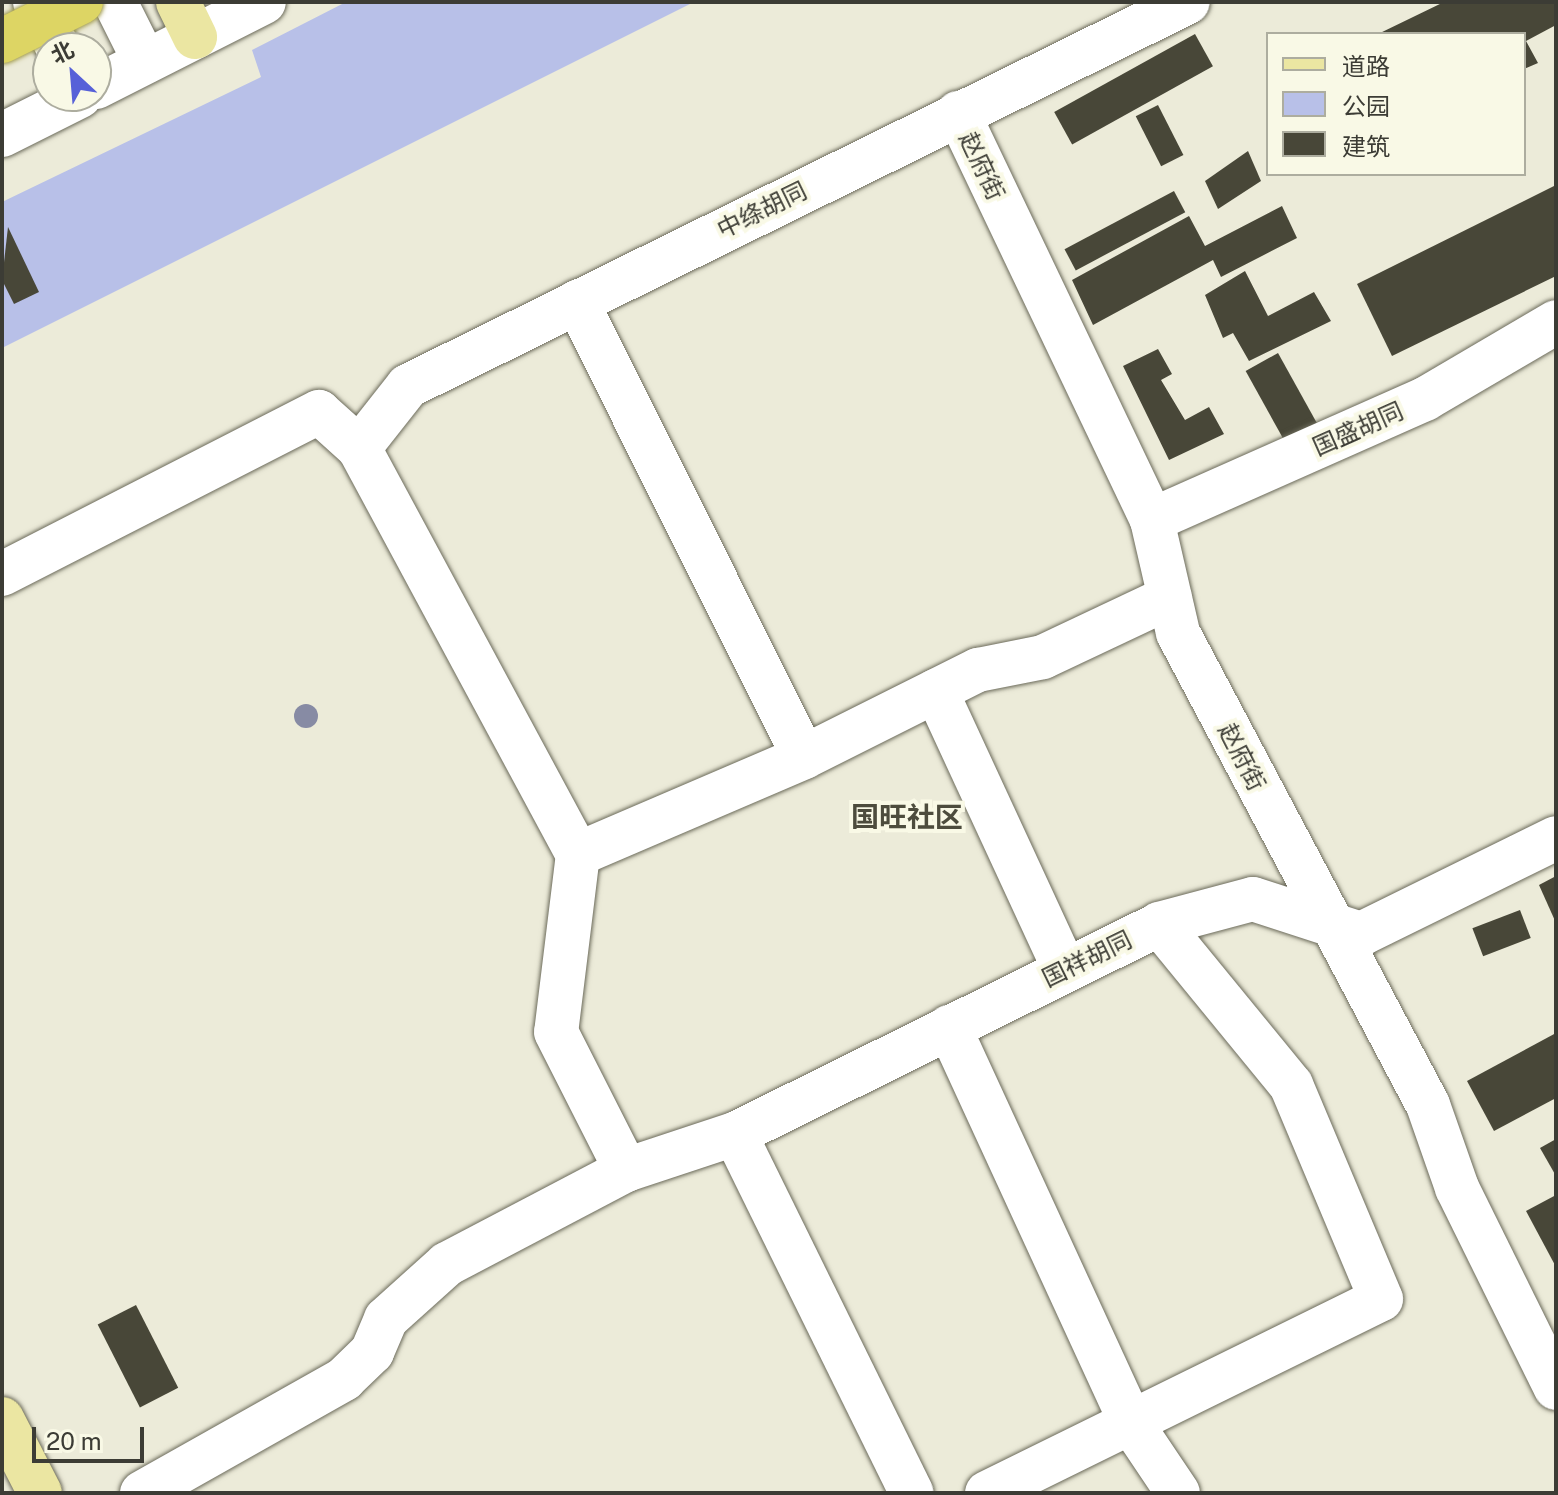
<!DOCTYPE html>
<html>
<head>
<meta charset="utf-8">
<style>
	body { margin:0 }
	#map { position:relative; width:1558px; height:1495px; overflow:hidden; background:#ecebd9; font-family:"Public Sans","Noto Sans SC",sans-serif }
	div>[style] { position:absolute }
	.green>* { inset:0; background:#b8c0e8 }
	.building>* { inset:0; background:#484738; transform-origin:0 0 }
	.roads { filter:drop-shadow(0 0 2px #6b6a5a) drop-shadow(0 0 2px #6b6a5a) }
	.minor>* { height:44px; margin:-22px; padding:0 22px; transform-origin:22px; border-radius:22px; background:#fff }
	.major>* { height:44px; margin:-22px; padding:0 22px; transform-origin:22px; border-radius:22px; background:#ebe6a2 }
	.bridges { filter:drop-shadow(0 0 2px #a59f54) drop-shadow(0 0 2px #a59f54) }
	.highway-bridge>* { height:44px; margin:-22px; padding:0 22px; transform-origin:22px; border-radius:22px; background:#ddd564 }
	.trees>* { width:24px; height:24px; margin:-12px; border-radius:50%; background:#878ba4 }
	span { translate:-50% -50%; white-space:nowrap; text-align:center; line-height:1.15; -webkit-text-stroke:8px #f9f9e6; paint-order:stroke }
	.street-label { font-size:24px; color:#3c3c35 }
	.quarter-label { font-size:28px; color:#4d4c3d; font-weight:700 }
	.frame { position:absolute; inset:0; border:4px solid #3c3c35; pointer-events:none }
	.legend { position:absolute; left:1266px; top:32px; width:260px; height:144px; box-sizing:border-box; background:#f9f9e6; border:2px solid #adad9f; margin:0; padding:10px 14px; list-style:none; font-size:24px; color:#3c3c35 }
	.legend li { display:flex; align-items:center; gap:16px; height:40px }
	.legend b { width:40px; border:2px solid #adad9f }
	.north { position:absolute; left:32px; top:32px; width:80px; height:80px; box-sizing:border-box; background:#f9f9e6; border:2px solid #adad9f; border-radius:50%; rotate:334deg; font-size:22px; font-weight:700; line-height:32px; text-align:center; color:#3c3c35 }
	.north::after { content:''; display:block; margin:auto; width:28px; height:36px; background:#5761d8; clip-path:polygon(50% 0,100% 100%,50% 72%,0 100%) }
	.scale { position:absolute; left:32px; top:1427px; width:112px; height:36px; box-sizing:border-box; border:4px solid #3c3c35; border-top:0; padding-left:10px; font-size:24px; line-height:28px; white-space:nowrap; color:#3c3c35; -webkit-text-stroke:6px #f9f9e6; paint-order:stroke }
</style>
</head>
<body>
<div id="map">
	<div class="green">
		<div style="clip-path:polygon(346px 2px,694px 2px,2px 348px,2px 202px,261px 77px,252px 50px)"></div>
	</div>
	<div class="building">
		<div style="clip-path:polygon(1444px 2px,1556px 2px,1556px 25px,1526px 41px,1538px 63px,1524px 69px,1524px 34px,1378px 34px)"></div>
		<div style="left:1195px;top:34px;width:37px;height:161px;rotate:61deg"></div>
		<div style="left:1158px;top:105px;width:56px;height:25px;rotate:63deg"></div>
		<div style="clip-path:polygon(1248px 151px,1261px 181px,1218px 209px,1205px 181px)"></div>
		<div style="clip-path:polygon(1556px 185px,1556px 276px,1392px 356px,1357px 284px)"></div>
		<div style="left:1174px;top:191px;width:24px;height:124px;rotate:62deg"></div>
		<div style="clip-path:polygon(1282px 206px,1297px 238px,1221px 277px,1213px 260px,1093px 325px,1072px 280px,1189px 216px,1205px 246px)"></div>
		<div style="clip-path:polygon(8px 227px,39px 292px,14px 304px,2px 280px)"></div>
		<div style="clip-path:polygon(1245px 271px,1268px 316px,1314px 292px,1331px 321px,1249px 361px,1233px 333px,1223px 338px,1205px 295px)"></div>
		<div style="clip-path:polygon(1158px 349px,1172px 374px,1161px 380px,1185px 420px,1209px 407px,1224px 434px,1169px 460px,1123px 366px)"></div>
		<div style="left:1278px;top:353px;width:81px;height:37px;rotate:61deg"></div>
		<div style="clip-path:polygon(1556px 876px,1556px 923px,1539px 885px)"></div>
		<div style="left:1520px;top:910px;width:30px;height:51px;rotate:69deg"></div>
		<div style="clip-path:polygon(1556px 1033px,1556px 1098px,1494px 1131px,1467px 1081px)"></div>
		<div style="clip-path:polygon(1556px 1139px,1556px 1176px,1540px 1148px)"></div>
		<div style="clip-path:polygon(1556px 1195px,1556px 1267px,1526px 1211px)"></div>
		<div style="left:136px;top:1305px;width:93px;height:43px;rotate:63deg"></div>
	</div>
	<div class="roads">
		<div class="minor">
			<div style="left:35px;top:2px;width:51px;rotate:63.4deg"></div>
			<div style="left:115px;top:2px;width:67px;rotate:63.4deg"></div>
			<div style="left:96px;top:87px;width:188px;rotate:-26.8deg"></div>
			<div style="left:958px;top:113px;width:451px;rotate:64.5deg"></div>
			<div style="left:1152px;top:520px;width:116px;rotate:77deg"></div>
			<div style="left:1178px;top:633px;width:534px;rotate:62.09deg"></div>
			<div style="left:1428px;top:1105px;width:88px;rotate:70.7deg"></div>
			<div style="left:1457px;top:1188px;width:223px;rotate:63.7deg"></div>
			<div style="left:2px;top:135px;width:87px;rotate:-26.6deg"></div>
			<div style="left:577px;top:302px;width:508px;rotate:63.49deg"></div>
			<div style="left:359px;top:448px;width:79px;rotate:-51.7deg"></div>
			<div style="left:408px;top:386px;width:869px;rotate:-26.21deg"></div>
			<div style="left:1152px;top:520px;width:299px;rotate:-23.9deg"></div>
			<div style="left:1425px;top:399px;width:152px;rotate:-30.4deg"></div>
			<div style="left:2px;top:574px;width:356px;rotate:-27.1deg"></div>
			<div style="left:319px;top:412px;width:54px;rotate:42deg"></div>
			<div style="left:359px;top:448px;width:461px;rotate:61.7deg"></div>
			<div style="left:578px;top:854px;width:179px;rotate:97deg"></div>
			<div style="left:556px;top:1032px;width:155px;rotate:63.1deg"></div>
			<div style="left:936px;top:691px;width:307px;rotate:65.2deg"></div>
			<div style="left:578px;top:854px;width:246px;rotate:-23.2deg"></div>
			<div style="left:804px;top:757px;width:195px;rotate:-26.6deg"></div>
			<div style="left:978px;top:670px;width:66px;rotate:-11.3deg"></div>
			<div style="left:1043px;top:657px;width:140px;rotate:-25.3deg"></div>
			<div style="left:949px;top:1027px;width:436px;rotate:65.3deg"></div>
			<div style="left:1131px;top:1423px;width:84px;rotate:56.1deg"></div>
			<div style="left:735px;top:1134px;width:400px;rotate:63.8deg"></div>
			<div style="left:142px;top:1493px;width:232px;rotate:-29.4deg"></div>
			<div style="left:344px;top:1379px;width:39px;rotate:-44deg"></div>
			<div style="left:372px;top:1352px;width:36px;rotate:-67deg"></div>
			<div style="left:386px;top:1319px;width:82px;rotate:-42deg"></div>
			<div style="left:447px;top:1264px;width:202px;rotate:-27.7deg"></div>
			<div style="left:626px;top:1170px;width:115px;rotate:-18.3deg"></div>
			<div style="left:735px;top:1134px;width:473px;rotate:-26.3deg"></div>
			<div style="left:1159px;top:924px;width:97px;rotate:-14.9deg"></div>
			<div style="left:1253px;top:899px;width:114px;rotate:18deg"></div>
			<div style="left:1361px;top:934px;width:217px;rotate:-26.2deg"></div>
			<div style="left:987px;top:1493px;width:439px;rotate:-26.2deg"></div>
			<div style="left:1381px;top:1299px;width:232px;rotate:-112.8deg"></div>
			<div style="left:1291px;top:1085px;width:208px;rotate:-129.3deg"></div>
		</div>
		<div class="major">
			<div style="left:178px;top:2px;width:39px;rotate:64deg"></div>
			<div style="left:2px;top:1419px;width:83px;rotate:62.8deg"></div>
		</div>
	</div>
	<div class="bridges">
		<div class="highway-bridge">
			<div style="left:2px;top:41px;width:88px;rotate:-26.3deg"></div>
		</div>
	</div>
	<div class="trees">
		<div style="left:306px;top:716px"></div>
	</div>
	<div class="street-label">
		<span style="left:982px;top:166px;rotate:65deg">赵府街</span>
		<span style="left:762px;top:210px;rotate:-26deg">中绦胡同</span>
		<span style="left:1358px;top:429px;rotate:-24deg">国盛胡同</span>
		<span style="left:1242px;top:757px;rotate:63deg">赵府街</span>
		<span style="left:1087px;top:959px;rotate:-26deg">国祥胡同</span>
	</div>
	<div class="quarter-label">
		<span style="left:907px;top:817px">国旺社区</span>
	</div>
	<div class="frame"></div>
	<ul class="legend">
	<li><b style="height:10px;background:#ebe6a2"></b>道路</li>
	<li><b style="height:22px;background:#b8c0e8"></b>公园</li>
	<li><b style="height:22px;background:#484738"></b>建筑</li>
	</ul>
	<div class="north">北</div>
	<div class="scale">20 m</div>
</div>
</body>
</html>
